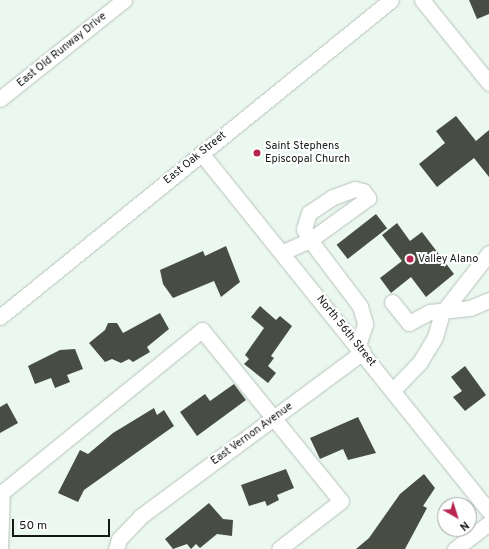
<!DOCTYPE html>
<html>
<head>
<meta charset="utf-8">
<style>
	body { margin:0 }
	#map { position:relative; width:489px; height:549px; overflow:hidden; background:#ebf8f0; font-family:Overpass,sans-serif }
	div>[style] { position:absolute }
	.building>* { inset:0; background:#484d43; transform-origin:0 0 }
	.roads { filter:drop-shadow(0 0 1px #b5c2ba) drop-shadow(0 0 1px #b5c2ba) }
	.minor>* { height:15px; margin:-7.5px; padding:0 7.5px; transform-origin:7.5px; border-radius:7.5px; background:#fff }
	.dots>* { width:11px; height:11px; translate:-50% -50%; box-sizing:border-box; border:2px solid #fff; border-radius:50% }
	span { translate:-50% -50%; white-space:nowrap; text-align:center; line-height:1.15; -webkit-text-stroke:4px #fff; paint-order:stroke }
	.street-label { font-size:11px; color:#141916 }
	.poi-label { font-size:11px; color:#141916 }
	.left { translate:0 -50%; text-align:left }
	.north { position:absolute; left:437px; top:497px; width:40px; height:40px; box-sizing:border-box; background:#fff; border:1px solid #a1a3a2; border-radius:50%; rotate:141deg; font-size:11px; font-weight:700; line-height:16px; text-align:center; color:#141916 }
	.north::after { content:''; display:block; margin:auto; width:14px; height:18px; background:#b72650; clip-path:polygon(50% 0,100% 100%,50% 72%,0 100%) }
	.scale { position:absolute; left:12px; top:519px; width:98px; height:18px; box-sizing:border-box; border:2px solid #141916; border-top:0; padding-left:5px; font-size:12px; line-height:14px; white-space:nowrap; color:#141916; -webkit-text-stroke:3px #fff; paint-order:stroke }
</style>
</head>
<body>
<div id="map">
	<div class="building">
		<div style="clip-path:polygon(469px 0,489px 0,489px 14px,477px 19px)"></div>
		<div style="clip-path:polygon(456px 116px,476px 141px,489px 130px,489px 177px,474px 158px,437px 187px,419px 164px,445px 143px,436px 131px)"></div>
		<div style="left:376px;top:214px;width:18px;height:50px;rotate:52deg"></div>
		<div style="clip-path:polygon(397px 223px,410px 241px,422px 232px,454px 274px,426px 297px,411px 277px,391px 293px,380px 278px,402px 261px,382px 235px)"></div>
		<div style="clip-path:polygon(226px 246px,240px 282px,221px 297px,214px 281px,173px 298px,163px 284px,160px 270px,203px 251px,205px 256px)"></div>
		<div style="clip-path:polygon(260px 306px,276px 320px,280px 316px,292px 326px,271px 356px,274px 358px,268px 366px,276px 373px,268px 383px,244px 364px,249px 359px,245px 355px,264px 328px,251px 317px)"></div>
		<div style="clip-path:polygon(160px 313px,169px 329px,147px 347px,150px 352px,133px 362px,129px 359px,121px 363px,112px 359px,105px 362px,89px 343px,105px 330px,108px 323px,117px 323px,123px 333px)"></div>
		<div style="clip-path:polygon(75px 349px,83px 369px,67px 375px,70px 382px,55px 388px,51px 378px,35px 384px,28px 366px,60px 350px)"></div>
		<div style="clip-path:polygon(465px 366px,486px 395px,465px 411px,453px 397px,462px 391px,451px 377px)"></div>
		<div style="clip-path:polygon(234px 384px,246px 400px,197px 436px,180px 412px,205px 394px,210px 401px)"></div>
		<div style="clip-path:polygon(7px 403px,18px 423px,0 433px,0 407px)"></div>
		<div style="clip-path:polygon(154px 408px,157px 415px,164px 410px,174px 426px,84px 490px,78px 502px,58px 493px,80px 450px,88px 454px,113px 433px)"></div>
		<div style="clip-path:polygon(358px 417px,376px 453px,348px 460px,343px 449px,320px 459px,310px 438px)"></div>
		<div style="clip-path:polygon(286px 469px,294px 488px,277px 495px,279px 500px,267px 506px,265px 501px,249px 506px,241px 485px)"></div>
		<div style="clip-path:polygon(424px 474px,435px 488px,423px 506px,427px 508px,405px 549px,356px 549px,369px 538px,400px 494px)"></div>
		<div style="clip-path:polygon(209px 503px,223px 519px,233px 520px,232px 536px,217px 534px,200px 548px,196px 544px,191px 549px,187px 544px,173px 549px,165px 539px)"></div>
	</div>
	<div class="roads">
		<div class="minor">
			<div style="left:422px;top:0;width:107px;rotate:51.1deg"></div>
			<div style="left:0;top:99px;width:159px;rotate:-38.6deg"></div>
			<div style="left:201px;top:153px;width:459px;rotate:51.2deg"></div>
			<div style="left:355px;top:189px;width:8px;rotate:14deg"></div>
			<div style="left:363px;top:191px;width:9px;rotate:54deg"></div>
			<div style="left:368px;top:198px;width:72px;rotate:144.1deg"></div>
			<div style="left:310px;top:240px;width:13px;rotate:-119deg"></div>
			<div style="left:304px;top:229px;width:17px;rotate:-73deg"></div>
			<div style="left:309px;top:213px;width:29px;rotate:-34deg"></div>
			<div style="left:333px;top:197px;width:23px;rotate:-20deg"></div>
			<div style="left:283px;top:252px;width:30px;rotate:-24deg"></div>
			<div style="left:310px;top:240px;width:83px;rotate:52.9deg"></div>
			<div style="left:360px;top:306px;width:19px;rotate:74deg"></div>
			<div style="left:365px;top:324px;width:22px;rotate:108deg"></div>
			<div style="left:392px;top:302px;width:27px;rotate:51deg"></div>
			<div style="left:409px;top:323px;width:24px;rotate:-28deg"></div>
			<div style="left:430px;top:312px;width:40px;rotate:-5.7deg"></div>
			<div style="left:470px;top:308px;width:21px;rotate:-23deg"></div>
			<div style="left:0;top:317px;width:503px;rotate:-39.03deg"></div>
			<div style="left:393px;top:390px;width:39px;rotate:-46deg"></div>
			<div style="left:420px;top:362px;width:29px;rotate:-59deg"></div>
			<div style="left:435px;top:337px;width:25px;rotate:-74deg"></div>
			<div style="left:442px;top:313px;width:76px;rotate:-51.9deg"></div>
			<div style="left:0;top:494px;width:260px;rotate:-39.1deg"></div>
			<div style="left:202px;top:330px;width:220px;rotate:50.9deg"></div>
			<div style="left:341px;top:501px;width:78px;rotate:142.3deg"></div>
			<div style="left:0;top:548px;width:56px;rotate:-88deg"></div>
			<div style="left:116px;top:549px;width:10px;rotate:-73deg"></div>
			<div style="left:119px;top:539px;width:32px;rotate:-46deg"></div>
			<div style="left:141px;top:516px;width:276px;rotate:-36.5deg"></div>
			<div style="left:455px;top:549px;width:43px;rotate:-37.4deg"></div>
		</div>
	</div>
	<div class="dots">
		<div style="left:257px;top:153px;background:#b72650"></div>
		<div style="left:410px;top:259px;background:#b72650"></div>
	</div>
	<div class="street-label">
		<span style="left:62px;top:50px;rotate:-39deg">East Old Runway Drive</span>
		<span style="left:195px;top:158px;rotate:-39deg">East Oak Street</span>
		<span style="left:346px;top:331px;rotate:51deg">North 56th Street</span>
		<span style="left:252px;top:434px;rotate:-36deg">East Vernon Avenue</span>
	</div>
	<div class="poi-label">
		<span class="left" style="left:265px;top:153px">Saint Stephens<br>Episcopal Church</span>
		<span class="left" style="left:418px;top:259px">Valley Alano</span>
	</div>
	<div class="north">N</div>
	<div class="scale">50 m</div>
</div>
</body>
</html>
